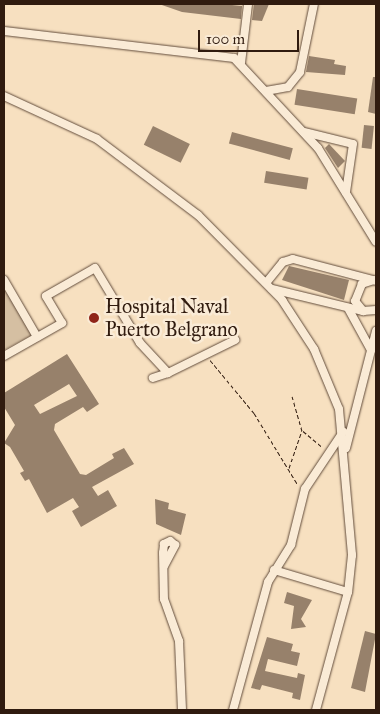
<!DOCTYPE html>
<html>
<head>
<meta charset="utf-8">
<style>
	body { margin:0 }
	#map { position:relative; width:380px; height:714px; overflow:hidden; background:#f7e0c0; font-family:"IM FELL Great Primer",serif }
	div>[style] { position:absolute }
	.green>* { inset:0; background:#d5bfa2 }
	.building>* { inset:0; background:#97816b; transform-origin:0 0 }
	.path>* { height:1px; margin-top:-0.5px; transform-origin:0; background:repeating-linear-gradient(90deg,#301b0f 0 4px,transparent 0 6.5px) }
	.roads { filter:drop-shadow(0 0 1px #624c3b) drop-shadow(0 0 1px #624c3b) }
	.minor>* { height:8px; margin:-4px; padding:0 4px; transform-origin:4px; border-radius:4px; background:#faebd6 }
	.dots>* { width:14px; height:14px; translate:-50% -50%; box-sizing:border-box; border:2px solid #faebd6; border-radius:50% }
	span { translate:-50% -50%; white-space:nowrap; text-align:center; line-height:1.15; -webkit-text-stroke:5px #faebd6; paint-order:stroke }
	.poi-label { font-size:20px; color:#301b0f }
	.left { translate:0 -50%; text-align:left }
	.frame { position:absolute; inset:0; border:5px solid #301b0f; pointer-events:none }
	.scale { position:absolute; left:198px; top:30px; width:101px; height:22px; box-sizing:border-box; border:2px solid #301b0f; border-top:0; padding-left:6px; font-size:15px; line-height:18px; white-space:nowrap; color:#301b0f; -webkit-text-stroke:4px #faebd6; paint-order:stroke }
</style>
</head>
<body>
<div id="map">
	<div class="green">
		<div style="clip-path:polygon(4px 284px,32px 335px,4px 350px)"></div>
	</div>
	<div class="building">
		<div style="clip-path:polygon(159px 4px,222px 4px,242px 6px,241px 19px,182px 12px)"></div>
		<div style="clip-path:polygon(254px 4px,269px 4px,262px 21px,252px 20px)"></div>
		<div style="clip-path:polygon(309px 56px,335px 60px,334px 64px,346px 66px,345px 75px,306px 72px)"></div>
		<div style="clip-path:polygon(373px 77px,376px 77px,376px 114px,368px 112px)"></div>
		<div style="left:297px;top:89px;width:61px;height:16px;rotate:9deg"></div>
		<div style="left:364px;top:125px;width:10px;height:23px;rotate:6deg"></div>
		<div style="left:153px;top:126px;width:41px;height:21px;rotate:26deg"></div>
		<div style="left:232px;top:132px;width:63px;height:12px;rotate:15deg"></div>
		<div style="clip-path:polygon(329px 144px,345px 161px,338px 168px,325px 148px)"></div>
		<div style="left:266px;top:171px;width:43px;height:12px;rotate:9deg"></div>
		<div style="clip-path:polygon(289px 266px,349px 280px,344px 300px,282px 280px)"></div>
		<div style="clip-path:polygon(evenodd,67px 354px,99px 404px,87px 412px,83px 407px,55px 424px,54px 430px,80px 474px,86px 475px,114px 458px,112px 454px,124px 448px,134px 464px,92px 487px,98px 496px,108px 490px,117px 506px,81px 527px,72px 511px,79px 507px,73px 498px,47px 513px,29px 479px,25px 481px,20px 473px,24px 471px,10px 447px,4px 443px,15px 425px,4px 407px,4px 393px,67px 354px,69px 384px,77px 396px,40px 414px,34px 405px,69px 384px)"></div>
		<div style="clip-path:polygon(155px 499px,169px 503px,168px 509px,186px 514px,181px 535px,156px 524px)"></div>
		<div style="clip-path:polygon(287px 592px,312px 600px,301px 619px,306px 627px,291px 629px,294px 606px,284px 603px)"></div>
		<div style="clip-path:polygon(365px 631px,376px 634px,365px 692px,351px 688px)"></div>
		<div style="clip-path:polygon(267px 637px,293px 644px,291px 651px,300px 653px,297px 666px,268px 659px,265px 671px,297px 678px,298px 673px,305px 675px,300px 700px,292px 698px,293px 693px,262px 685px,260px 690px,251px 688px)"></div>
	</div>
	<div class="path">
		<div style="left:210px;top:360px;width:69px;rotate:50.3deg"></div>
		<div style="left:254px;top:413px;width:84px;rotate:58.6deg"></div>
		<div style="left:303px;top:431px;width:26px;rotate:40deg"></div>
		<div style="left:289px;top:468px;width:39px;rotate:-71deg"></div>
		<div style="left:302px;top:431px;width:36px;rotate:-106deg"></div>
	</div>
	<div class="roads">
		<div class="minor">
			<div style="left:4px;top:31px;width:232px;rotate:6.7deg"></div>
			<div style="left:234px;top:58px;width:123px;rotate:47deg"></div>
			<div style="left:318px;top:148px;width:110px;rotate:58.3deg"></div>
			<div style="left:241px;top:63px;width:59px;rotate:-83.2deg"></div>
			<div style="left:266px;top:91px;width:22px;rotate:-10deg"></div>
			<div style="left:288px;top:87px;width:19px;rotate:-51deg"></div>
			<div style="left:300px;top:72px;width:69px;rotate:-78.4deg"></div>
			<div style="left:4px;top:96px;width:102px;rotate:24.8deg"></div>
			<div style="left:97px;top:139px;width:126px;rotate:37deg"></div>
			<div style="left:198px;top:215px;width:120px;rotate:45.3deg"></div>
			<div style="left:282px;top:300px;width:59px;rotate:56.9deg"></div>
			<div style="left:314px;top:349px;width:65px;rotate:67.4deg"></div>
			<div style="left:339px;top:409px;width:147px;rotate:84.9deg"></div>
			<div style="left:352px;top:555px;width:37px;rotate:96deg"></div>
			<div style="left:348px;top:592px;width:122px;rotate:105.2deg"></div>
			<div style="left:304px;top:132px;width:50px;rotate:13.8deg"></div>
			<div style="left:353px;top:144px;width:49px;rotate:98.3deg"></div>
			<div style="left:4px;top:280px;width:66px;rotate:59.9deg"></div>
			<div style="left:374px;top:280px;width:13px;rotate:162deg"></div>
			<div style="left:362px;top:284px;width:18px;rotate:112deg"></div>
			<div style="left:355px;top:301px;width:13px;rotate:51deg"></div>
			<div style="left:363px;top:311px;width:13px;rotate:-4deg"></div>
			<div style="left:266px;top:283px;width:27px;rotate:-51deg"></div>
			<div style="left:283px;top:262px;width:10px;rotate:-17deg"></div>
			<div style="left:293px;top:259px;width:86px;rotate:14.8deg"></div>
			<div style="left:272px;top:289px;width:94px;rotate:13.6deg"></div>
			<div style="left:348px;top:308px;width:48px;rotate:61.3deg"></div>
			<div style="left:4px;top:356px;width:67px;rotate:-29.6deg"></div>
			<div style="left:62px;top:323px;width:31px;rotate:-121deg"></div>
			<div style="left:46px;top:296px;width:56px;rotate:-29.7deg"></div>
			<div style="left:95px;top:268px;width:87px;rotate:59deg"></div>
			<div style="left:140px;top:343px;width:41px;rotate:47deg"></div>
			<div style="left:168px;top:373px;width:16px;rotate:162deg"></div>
			<div style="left:168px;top:373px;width:75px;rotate:-26.2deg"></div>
			<div style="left:346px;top:448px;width:121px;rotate:-75.6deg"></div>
			<div style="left:164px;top:566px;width:24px;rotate:-62deg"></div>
			<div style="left:175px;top:545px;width:6px;rotate:-141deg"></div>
			<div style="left:170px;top:541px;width:7px;rotate:153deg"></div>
			<div style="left:164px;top:544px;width:9px;rotate:96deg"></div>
			<div style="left:163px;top:553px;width:46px;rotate:88.8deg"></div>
			<div style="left:164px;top:599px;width:45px;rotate:70.3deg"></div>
			<div style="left:179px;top:641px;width:69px;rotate:87.5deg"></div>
			<div style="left:274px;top:570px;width:77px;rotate:16.6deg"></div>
			<div style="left:233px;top:710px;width:133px;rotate:-74.7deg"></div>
			<div style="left:268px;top:582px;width:44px;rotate:-58.1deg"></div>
			<div style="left:291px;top:545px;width:58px;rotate:-76deg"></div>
			<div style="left:305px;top:489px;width:69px;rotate:-56.3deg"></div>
		</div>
	</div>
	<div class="dots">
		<div style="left:94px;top:318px;background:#8f2418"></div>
	</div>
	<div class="poi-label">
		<span class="left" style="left:105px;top:318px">Hospital Naval<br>Puerto Belgrano</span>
	</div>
	<div class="frame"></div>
	<div class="scale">100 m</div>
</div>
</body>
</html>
